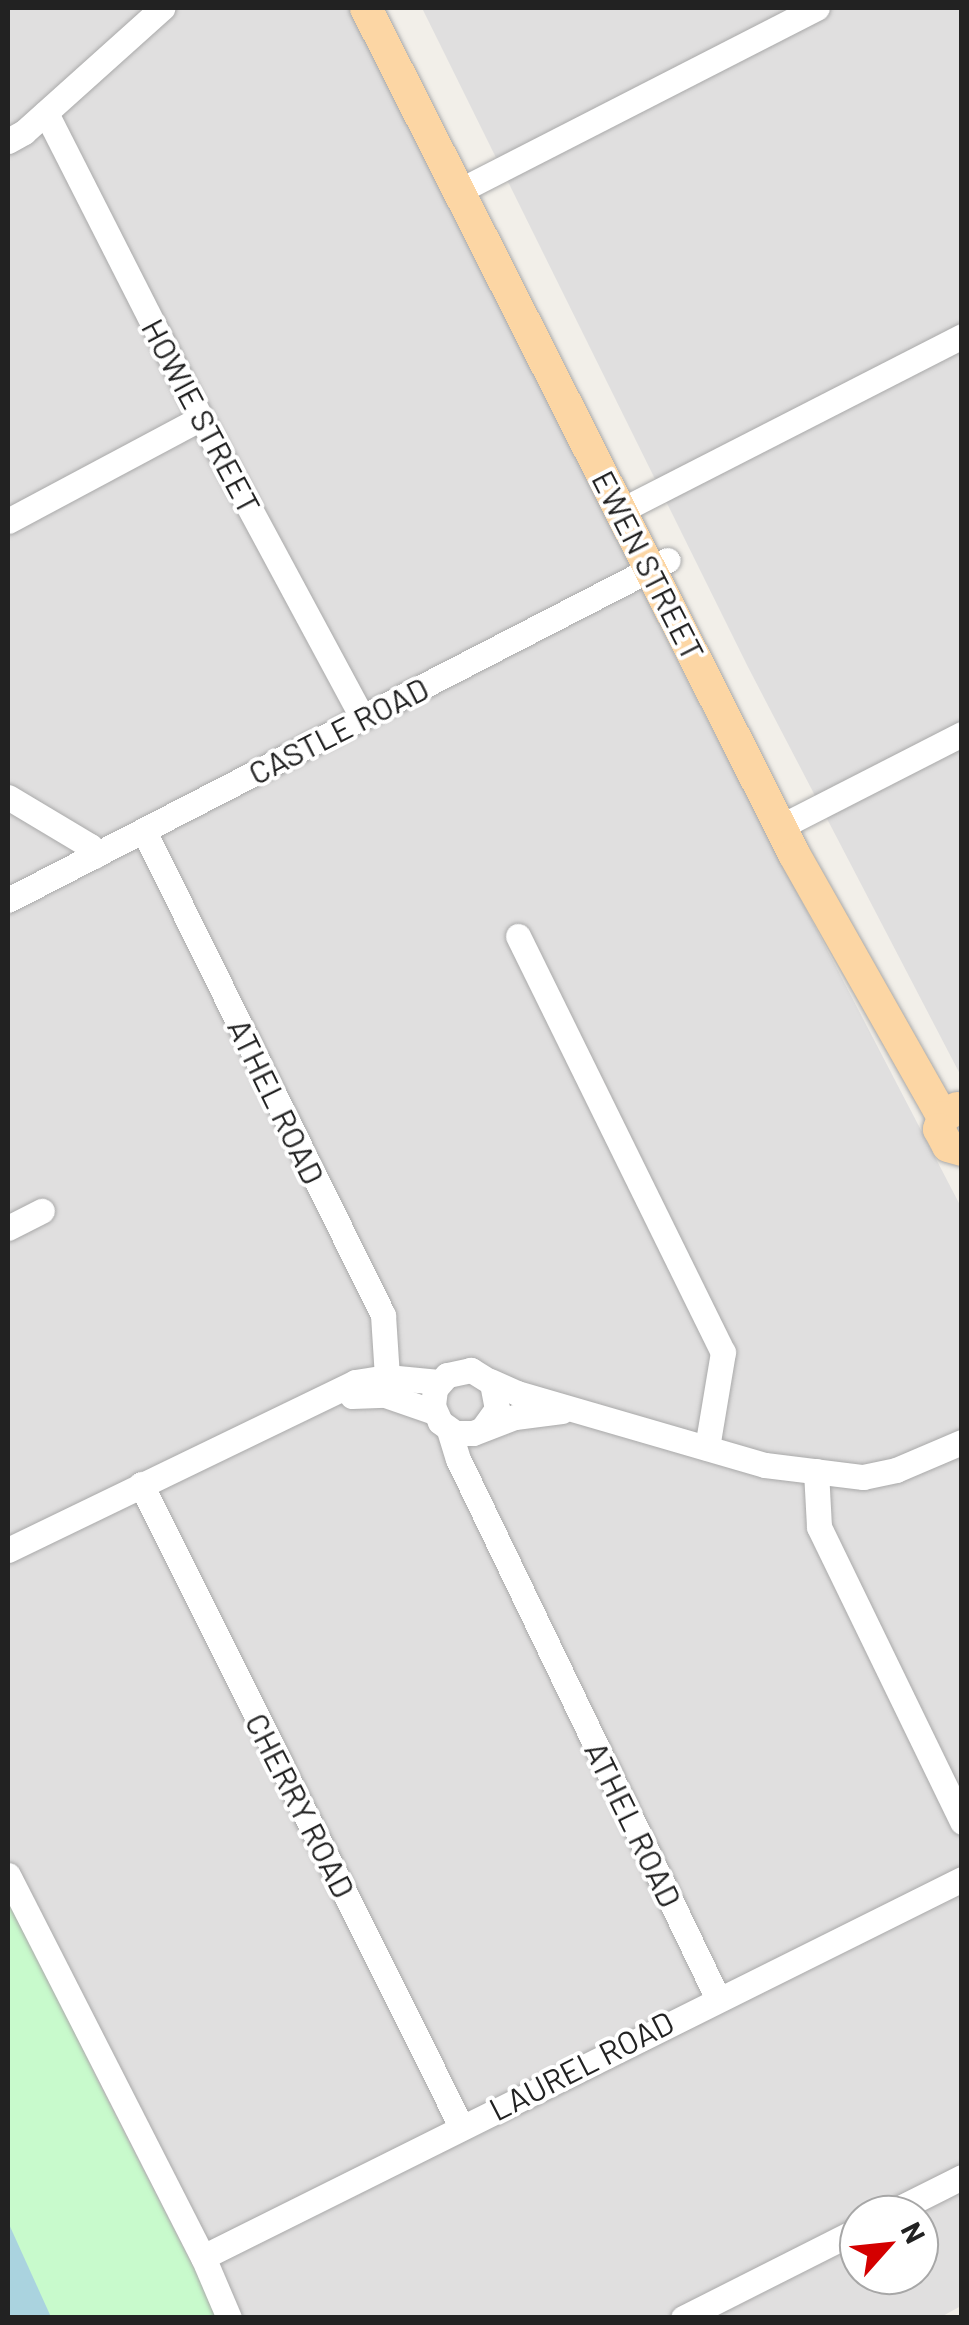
<!DOCTYPE html>
<html>
<head>
<meta charset="utf-8">
<style>
	body { margin:0 }
	#map { position:relative; width:969px; height:2325px; overflow:hidden; background:#f2efe9; font-family:Barlow,sans-serif }
	div>[style] { position:absolute }
	.residential>* { inset:0; background:#e0dfdf }
	.park>* { inset:0; background:#c8facc }
	.water>* { inset:0; background:#aad3df }
	.roads { filter:drop-shadow(0 0 2px #a9a9a9) drop-shadow(0 0 2px #a9a9a9) }
	.minor>* { height:25px; margin:-12.5px; padding:0 12.5px; transform-origin:12.5px; border-radius:12.5px; background:#fff }
	.major>* { height:32px; margin:-16px; padding:0 16px; transform-origin:16px; border-radius:16px; background:#fcd6a4 }
	span { translate:-50% -50%; white-space:nowrap; text-align:center; line-height:1.15; -webkit-text-stroke:8px #fff; paint-order:stroke }
	.street-label { font-size:32px; color:#222 }
	.frame { position:absolute; inset:0; border:10px solid #222; pointer-events:none }
	.north { position:absolute; left:839px; top:2195px; width:100px; height:100px; box-sizing:border-box; background:#fff; border:2px solid #a7a7a7; border-radius:50%; rotate:63deg; font-size:28px; font-weight:700; line-height:40px; text-align:center; color:#222 }
	.north::after { content:''; display:block; margin:auto; width:35px; height:45px; background:#d40000; clip-path:polygon(50% 0,100% 100%,50% 72%,0 100%) }
</style>
</head>
<body>
<div id="map">
	<div class="residential">
		<div style="clip-path:polygon(evenodd,8px 8px,352px 8px,694px 694px,961px 1207px,961px 2306px,939px 2318px,8px 2318px,8px 8px,859px 2215px,919px 2215px,919px 2275px,859px 2275px,859px 2215px)"></div>
		<div style="clip-path:polygon(422px 8px,961px 8px,961px 1076px,748px 667px)"></div>
	</div>
	<div class="park">
		<div style="clip-path:polygon(8px 1892px,98px 2081px,219px 2317px,8px 2317px)"></div>
	</div>
	<div class="water">
		<div style="clip-path:polygon(8px 2222px,51px 2317px,8px 2317px)"></div>
	</div>
	<div class="roads">
		<div class="minor">
			<div style="left:46px;top:113px;width:342px;rotate:63.1deg"></div>
			<div style="left:201px;top:418px;width:340px;rotate:61.7deg"></div>
			<div style="left:8px;top:141px;width:18px;rotate:-29deg"></div>
			<div style="left:24px;top:132px;width:186px;rotate:-41.9deg"></div>
			<div style="left:459px;top:191px;width:402px;rotate:-27.1deg"></div>
			<div style="left:622px;top:510px;width:382px;rotate:-27.1deg"></div>
			<div style="left:8px;top:521px;width:219px;rotate:-28.1deg"></div>
			<div style="left:8px;top:797px;width:96px;rotate:30.9deg"></div>
			<div style="left:90px;top:846px;width:11px;rotate:68deg"></div>
			<div style="left:780px;top:827px;width:204px;rotate:-27.1deg"></div>
			<div style="left:144px;top:831px;width:540px;rotate:63.72deg"></div>
			<div style="left:383px;top:1315px;width:62px;rotate:86.3deg"></div>
			<div style="left:8px;top:900px;width:742px;rotate:-27.26deg"></div>
			<div style="left:518px;top:936px;width:464px;rotate:63.8deg"></div>
			<div style="left:723px;top:1352px;width:97px;rotate:99.5deg"></div>
			<div style="left:8px;top:1228px;width:38px;rotate:-27deg"></div>
			<div style="left:490px;top:1381px;width:30px;rotate:24deg"></div>
			<div style="left:517px;top:1393px;width:258px;rotate:16.2deg"></div>
			<div style="left:765px;top:1465px;width:99px;rotate:7deg"></div>
			<div style="left:863px;top:1477px;width:34px;rotate:-12deg"></div>
			<div style="left:896px;top:1470px;width:72px;rotate:-23deg"></div>
			<div style="left:352px;top:1396px;width:33px;rotate:-2deg"></div>
			<div style="left:385px;top:1395px;width:52px;rotate:19.1deg"></div>
			<div style="left:483px;top:1428px;width:24px;rotate:-54deg"></div>
			<div style="left:497px;top:1409px;width:26px;rotate:-101deg"></div>
			<div style="left:492px;top:1383px;width:25px;rotate:-148deg"></div>
			<div style="left:471px;top:1370px;width:25px;rotate:168deg"></div>
			<div style="left:447px;top:1375px;width:18px;rotate:131deg"></div>
			<div style="left:435px;top:1389px;width:17px;rotate:97deg"></div>
			<div style="left:433px;top:1406px;width:17px;rotate:66deg"></div>
			<div style="left:440px;top:1422px;width:19px;rotate:36deg"></div>
			<div style="left:455px;top:1433px;width:18px"></div>
			<div style="left:473px;top:1433px;width:45px;rotate:-20.9deg"></div>
			<div style="left:515px;top:1417px;width:47px;rotate:-7.3deg"></div>
			<div style="left:449px;top:1430px;width:30px;rotate:73deg"></div>
			<div style="left:458px;top:1459px;width:597px;rotate:64.29deg"></div>
			<div style="left:816px;top:1471px;width:56px;rotate:86.9deg"></div>
			<div style="left:819px;top:1527px;width:328px;rotate:64.1deg"></div>
			<div style="left:141px;top:1484px;width:717px;rotate:63.51deg"></div>
			<div style="left:8px;top:1550px;width:386px;rotate:-25.8deg"></div>
			<div style="left:355px;top:1382px;width:32px;rotate:-9deg"></div>
			<div style="left:387px;top:1377px;width:52px;rotate:5.5deg"></div>
			<div style="left:8px;top:1875px;width:429px;rotate:63deg"></div>
			<div style="left:203px;top:2257px;width:66px;rotate:66.9deg"></div>
			<div style="left:886px;top:2215px;width:85px;rotate:-26.6deg"></div>
			<div style="left:203px;top:2257px;width:848px;rotate:-26.47deg"></div>
			<div style="left:683px;top:2318px;width:197px;rotate:-26.8deg"></div>
		</div>
		<div class="major">
			<div style="left:366px;top:8px;width:948px;rotate:63.16deg"></div>
			<div style="left:794px;top:854px;width:302px;rotate:60.5deg"></div>
			<div style="left:957px;top:1108px;width:17px;rotate:147deg"></div>
			<div style="left:943px;top:1117px;width:13px;rotate:108deg"></div>
			<div style="left:939px;top:1129px;width:19px;rotate:62deg"></div>
			<div style="left:948px;top:1146px;width:15px;rotate:16deg"></div>
		</div>
	</div>
	<div class="street-label">
		<span style="left:202px;top:416px;rotate:62deg">HOWIE STREET</span>
		<span style="left:649px;top:565px;rotate:63deg">EWEN STREET</span>
		<span style="left:338px;top:730px;rotate:-27deg">CASTLE ROAD</span>
		<span style="left:277px;top:1101px;rotate:64deg">ATHEL ROAD</span>
		<span style="left:301px;top:1805px;rotate:63deg">CHERRY ROAD</span>
		<span style="left:634px;top:1824px;rotate:64deg">ATHEL ROAD</span>
		<span style="left:581px;top:2065px;rotate:-27deg">LAUREL ROAD</span>
	</div>
	<div class="frame"></div>
	<div class="north">N</div>
</div>
</body>
</html>
